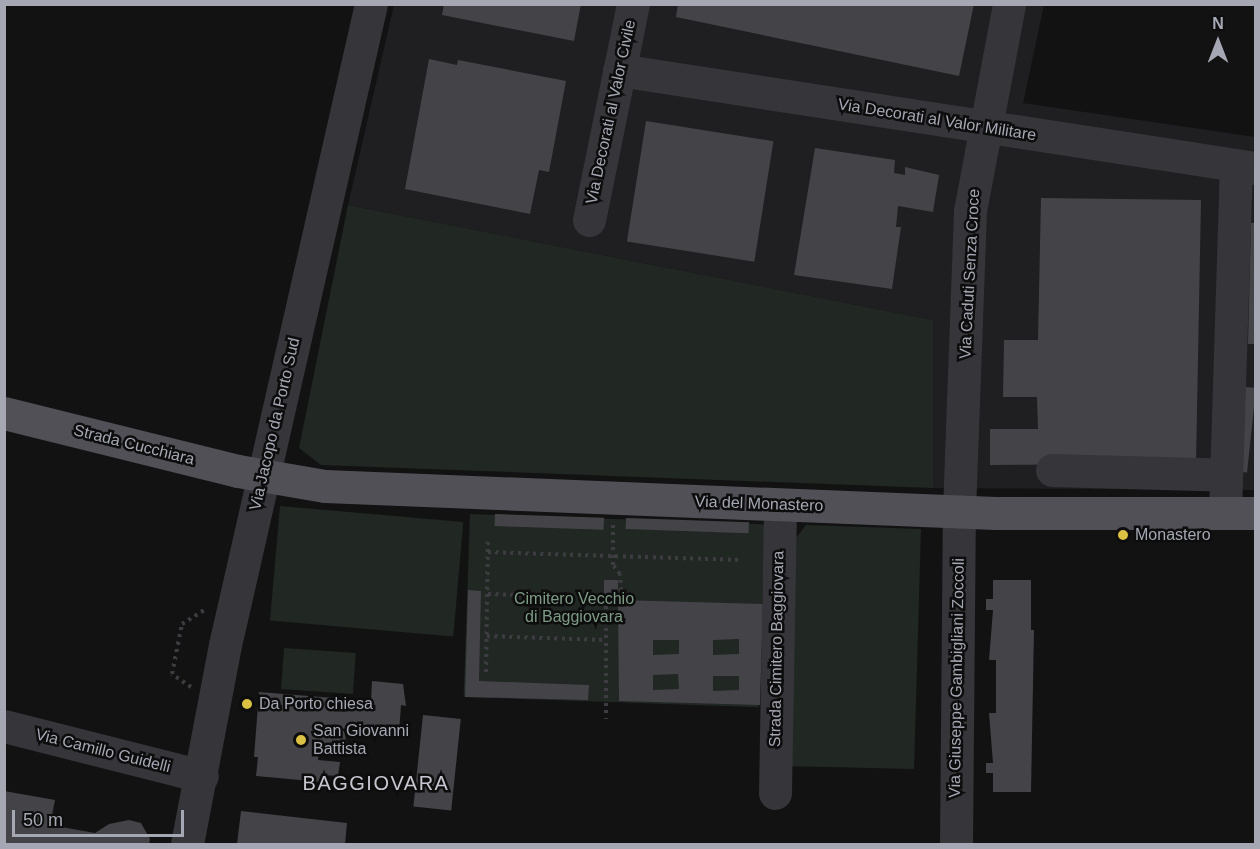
<!DOCTYPE html>
<html>
<head>
<meta charset="utf-8">
<style>
	body { margin:0 }
	#map { position:relative; width:1260px; height:849px; overflow:hidden; background:#121213; font-family:Arial,sans-serif }
	div>[style] { position:absolute }
	.built>* { inset:0; background:#1f1e20 }
	.green>* { inset:0; background:#212723; transform-origin:0 0 }
	.building>* { inset:0; background:#444448; transform-origin:0 0 }
	.path>* { height:4px; margin-top:-2px; transform-origin:0; background:repeating-linear-gradient(90deg,#3c3c41 0 3px,transparent 0 7.5px) }
	.minor>* { height:33px; margin:-16.5px; padding:0 16.5px; transform-origin:16.5px; border-radius:16.5px; background:#36363a }
	.major>* { height:33px; margin:-16.5px; padding:0 16.5px; transform-origin:16.5px; border-radius:16.5px; background:#505056 }
	.dots>* { width:16px; height:16px; translate:-50% -50%; box-sizing:border-box; border:3px solid #0d0d0e; border-radius:50% }
	span { translate:-50% -50%; white-space:nowrap; text-align:center; line-height:1.15; -webkit-text-stroke:5px #0d0d0e; paint-order:stroke }
	.street-label { font-size:16px; color:#a5a7b2 }
	.poi-label { font-size:16px; color:#a5a7b2 }
	.left { translate:0 -50%; text-align:left }
	.park-label { font-size:16px; color:#7e9b85 }
	.quarter-label { font-size:20px; color:#c6c6cf; letter-spacing:1.5px }
	.frame { position:absolute; inset:0; border:6px solid #a5a7b2; pointer-events:none }
	.north { position:absolute; left:1188px; top:12px; width:60px; height:60px; -webkit-text-stroke:4px #0d0d0e; paint-order:stroke; rotate:0deg; font-size:16px; font-weight:700; line-height:24px; text-align:center; color:#a5a7b2 }
	.north::after { content:''; display:block; margin:auto; width:21px; height:27px; background:#a5a7b2; clip-path:polygon(50% 0,100% 100%,50% 72%,0 100%) }
	.scale { position:absolute; left:12px; top:810px; width:172px; height:27px; box-sizing:border-box; border:3px solid #a5a7b2; border-top:0; padding-left:8px; font-size:18px; line-height:21px; white-space:nowrap; color:#a5a7b2; -webkit-text-stroke:4px #0d0d0e; paint-order:stroke }
</style>
</head>
<body>
<div id="map">
	<div class="built">
		<div style="clip-path:polygon(394px 5px,1044px 5px,1023px 103px,1255px 137px,1255px 490px,933px 488px,933px 320px,348px 205px)"></div>
	</div>
	<div class="green">
		<div style="clip-path:polygon(348px 205px,933px 320px,933px 488px,321px 465px,299px 448px)"></div>
		<div style="left:280px;top:506px;width:184px;height:115px;rotate:5deg"></div>
		<div style="left:470px;top:514px;width:295px;height:183px;rotate:2deg"></div>
		<div style="clip-path:polygon(806px 525px,921px 529px,914px 769px,783px 766px,786px 551px)"></div>
		<div style="left:284px;top:648px;width:72px;height:41px;rotate:4deg"></div>
	</div>
	<div class="building">
		<div style="clip-path:polygon(444px 4px,581px 4px,574px 41px,442px 15px)"></div>
		<div style="clip-path:polygon(678px 4px,974px 4px,959px 76px,676px 17px)"></div>
		<div style="clip-path:polygon(429px 59px,457px 65px,458px 60px,566px 81px,549px 172px,539px 170px,530px 214px,405px 189px)"></div>
		<div style="left:646px;top:121px;width:129px;height:122px;rotate:9deg"></div>
		<div style="clip-path:polygon(815px 148px,895px 160px,894px 173px,905px 175px,905px 167px,939px 175px,933px 212px,898px 206px,896px 227px,901px 227px,892px 289px,794px 275px)"></div>
		<div style="clip-path:polygon(1041px 198px,1201px 200px,1196px 464px,990px 465px,990px 429px,1038px 429px,1037px 397px,1003px 397px,1004px 340px,1038px 340px)"></div>
		<div style="clip-path:polygon(1251px 223px,1256px 223px,1256px 344px,1248px 344px)"></div>
		<div style="left:1246px;top:387px;width:10px;height:85px;rotate:6deg"></div>
		<div style="left:495px;top:514px;width:109px;height:12px;rotate:2deg"></div>
		<div style="left:626px;top:518px;width:123px;height:11px;rotate:2deg"></div>
		<div style="left:604px;top:580px;width:14px;height:16px"></div>
		<div style="clip-path:polygon(993px 580px,1031px 580px,1031px 630px,1034px 630px,1031px 792px,993px 792px,993px 773px,986px 773px,986px 763px,993px 763px,989px 713px,996px 713px,996px 660px,989px 660px,993px 610px,986px 610px,986px 599px,993px 599px)"></div>
		<div style="clip-path:polygon(468px 590px,481px 591px,479px 681px,589px 685px,588px 700px,465px 697px)"></div>
		<div style="clip-path:polygon(evenodd,618px 600px,763px 604px,760px 705px,619px 701px,618px 600px,739px 639px,739px 654px,713px 655px,713px 640px,739px 639px,618px 600px,653px 640px,679px 640px,679px 654px,653px 655px,653px 640px,618px 600px,678px 674px,679px 689px,653px 690px,653px 675px,678px 674px,618px 600px,713px 676px,739px 676px,739px 690px,713px 691px,713px 676px)"></div>
		<div style="clip-path:polygon(372px 681px,403px 684px,406px 706px,401px 705px,399px 733px,336px 728px,344px 731px,347px 744px,340px 752px,319px 751px,318px 760px,340px 762px,338px 776px,323px 775px,322px 782px,256px 776px,258px 757px,254px 757px,259px 692px,371px 701px)"></div>
		<div style="left:423px;top:715px;width:38px;height:92px;rotate:6deg"></div>
		<div style="clip-path:polygon(4px 791px,55px 800px,50px 825px,95px 833px,109px 824px,129px 820px,141px 823px,150px 839px,149px 844px,4px 844px)"></div>
		<div style="clip-path:polygon(241px 811px,347px 823px,345px 844px,237px 844px)"></div>
	</div>
	<div class="path">
		<div style="left:488px;top:552px;width:254px;rotate:1.8deg"></div>
		<div style="left:488px;top:594px;width:133px;rotate:1.7deg"></div>
		<div style="left:621px;top:598px;width:24px;rotate:-92deg"></div>
		<div style="left:620px;top:574px;width:11px;rotate:-128deg"></div>
		<div style="left:613px;top:565px;width:40px;rotate:-90deg"></div>
		<div style="left:606px;top:598px;width:121px;rotate:90deg"></div>
		<div style="left:487px;top:636px;width:119px;rotate:1.9deg"></div>
		<div style="left:486px;top:672px;width:135px;rotate:-89.2deg"></div>
		<div style="left:191px;top:687px;width:23px;rotate:-146deg"></div>
		<div style="left:172px;top:674px;width:51px;rotate:-78.7deg"></div>
		<div style="left:182px;top:624px;width:26px;rotate:-32deg"></div>
	</div>
	<div class="minor">
		<div style="left:619px;top:70px;width:644px;rotate:8.75deg"></div>
		<div style="left:589px;top:220px;width:220px;rotate:-78.5deg"></div>
		<div style="left:1052px;top:470px;width:174px;rotate:1.6deg"></div>
		<div style="left:1225px;top:513px;width:348px;rotate:-88.2deg"></div>
		<div style="left:4px;top:726px;width:204px;rotate:14.2deg"></div>
		<div style="left:775px;top:793px;width:288px;rotate:-89deg"></div>
		<div style="left:187px;top:844px;width:203px;rotate:-79.2deg"></div>
		<div style="left:225px;top:645px;width:657px;rotate:-77.17deg"></div>
		<div style="left:956px;top:844px;width:333px;rotate:-89.5deg"></div>
		<div style="left:959px;top:511px;width:300px;rotate:-87.9deg"></div>
		<div style="left:970px;top:211px;width:211px;rotate:-79.3deg"></div>
	</div>
	<div class="major">
		<div style="left:4px;top:413px;width:241px;rotate:13.9deg"></div>
		<div style="left:238px;top:471px;width:88px;rotate:9.8deg"></div>
		<div style="left:325px;top:486px;width:671px;rotate:2.31deg"></div>
		<div style="left:995px;top:513px;width:261px"></div>
	</div>
	<div class="dots">
		<div style="left:1123px;top:535px;background:#dac143"></div>
		<div style="left:247px;top:704px;background:#dac143"></div>
		<div style="left:301px;top:740px;background:#dac143"></div>
	</div>
	<div class="street-label">
		<span style="left:611px;top:112px;rotate:-78deg">Via Decorati al Valor Civile</span>
		<span style="left:937px;top:120px;rotate:9deg">Via Decorati al Valor Militare</span>
		<span style="left:970px;top:274px;rotate:-87deg">Via Caduti Senza Croce</span>
		<span style="left:275px;top:424px;rotate:-77deg">Via Jacopo da Porto Sud</span>
		<span style="left:134px;top:445px;rotate:14deg">Strada Cucchiara</span>
		<span style="left:759px;top:504px;rotate:2deg">Via del Monastero</span>
		<span style="left:777px;top:649px;rotate:-89deg">Strada Cimitero Baggiovara</span>
		<span style="left:957px;top:678px;rotate:-89deg">Via Giuseppe Gambigliani Zoccoli</span>
		<span style="left:103px;top:751px;rotate:14deg">Via Camillo Guidelli</span>
	</div>
	<div class="poi-label">
		<span class="left" style="left:1135px;top:535px">Monastero</span>
		<span class="left" style="left:259px;top:704px">Da Porto chiesa</span>
		<span class="left" style="left:313px;top:740px">San Giovanni<br>Battista</span>
	</div>
	<div class="park-label">
		<span style="left:574px;top:608px">Cimitero Vecchio<br>di Baggiovara</span>
	</div>
	<div class="quarter-label">
		<span style="left:376px;top:783px">BAGGIOVARA</span>
	</div>
	<div class="frame"></div>
	<div class="north">N</div>
	<div class="scale">50 m</div>
</div>
</body>
</html>
